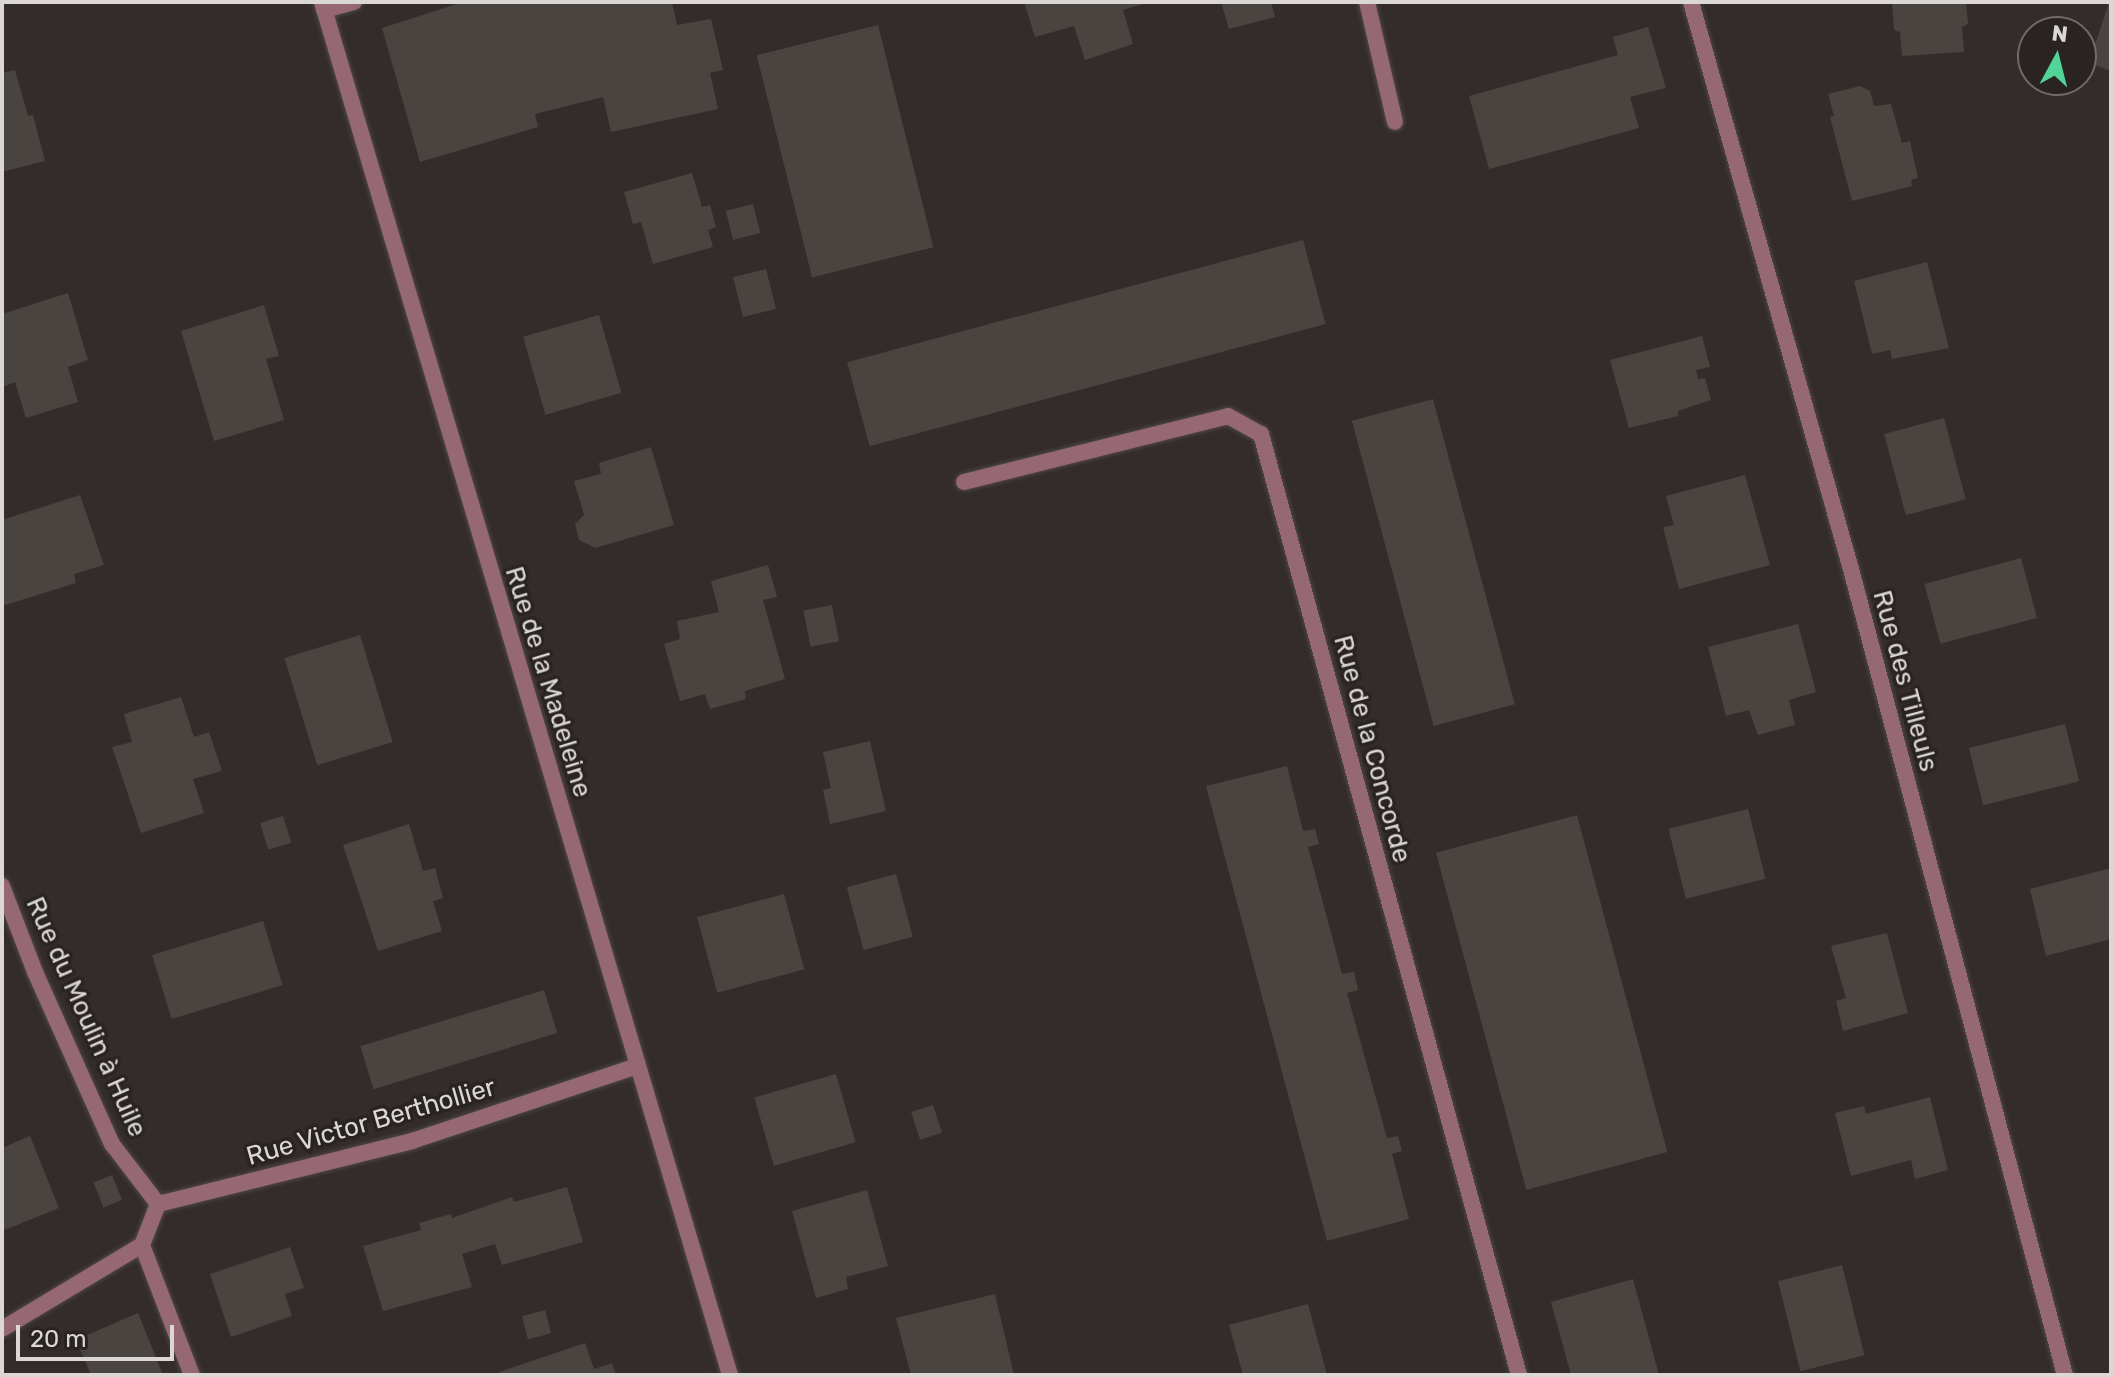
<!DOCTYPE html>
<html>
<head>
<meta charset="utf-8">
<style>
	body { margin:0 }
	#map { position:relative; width:2113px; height:1377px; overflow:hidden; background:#332c2b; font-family:Rubik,sans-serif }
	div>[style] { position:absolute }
	.building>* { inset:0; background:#4a4440; transform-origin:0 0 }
	.roads { filter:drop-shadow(0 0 2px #4e4746) drop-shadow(0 0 2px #4e4746) }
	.lane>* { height:16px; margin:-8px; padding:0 8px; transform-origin:8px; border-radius:8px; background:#966774 }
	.street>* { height:16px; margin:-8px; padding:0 8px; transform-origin:8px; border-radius:8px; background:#966774 }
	span { translate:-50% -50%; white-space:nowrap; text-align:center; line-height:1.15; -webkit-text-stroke:7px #292322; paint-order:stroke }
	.street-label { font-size:26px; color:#dbd7d6 }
	.frame { position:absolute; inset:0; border:4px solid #dbd7d6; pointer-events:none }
	.north { position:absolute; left:2017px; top:16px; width:80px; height:80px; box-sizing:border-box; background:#292322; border:2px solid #706b6a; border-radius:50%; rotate:7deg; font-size:22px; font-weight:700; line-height:32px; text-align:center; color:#dbd7d6 }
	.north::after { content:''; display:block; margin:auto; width:28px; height:36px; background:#52d397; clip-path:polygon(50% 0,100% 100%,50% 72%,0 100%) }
	.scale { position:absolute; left:16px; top:1325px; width:158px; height:36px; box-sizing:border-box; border:4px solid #dbd7d6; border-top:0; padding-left:10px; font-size:24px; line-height:28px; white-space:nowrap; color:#dbd7d6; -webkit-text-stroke:6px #292322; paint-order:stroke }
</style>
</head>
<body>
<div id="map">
	<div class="building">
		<div style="clip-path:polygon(463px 2px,672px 2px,677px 25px,711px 19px,723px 70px,710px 73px,718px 109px,611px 132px,603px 97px,535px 114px,538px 127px,420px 162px,382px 28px)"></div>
		<div style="clip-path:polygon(1024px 2px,1147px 2px,1147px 3px,1123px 10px,1133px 44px,1085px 60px,1074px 26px,1035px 37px)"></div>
		<div style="clip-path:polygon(1221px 2px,1271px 2px,1275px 17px,1229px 29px)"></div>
		<div style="clip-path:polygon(1892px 2px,1966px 2px,1968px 24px,1962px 27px,1964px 52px,1902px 56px,1900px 32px,1894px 30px)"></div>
		<div style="clip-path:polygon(2109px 2px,2111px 2px,2111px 71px,2089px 63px)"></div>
		<div style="left:878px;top:25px;width:229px;height:125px;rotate:76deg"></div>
		<div style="clip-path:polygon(1648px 27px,1666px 88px,1630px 97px,1639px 128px,1489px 169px,1469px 96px,1618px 55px,1613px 37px)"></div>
		<div style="clip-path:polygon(15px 70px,28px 116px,33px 115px,45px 161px,2px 172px,2px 73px)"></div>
		<div style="clip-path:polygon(1860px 86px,1870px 91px,1874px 106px,1891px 104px,1902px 143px,1910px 141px,1918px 178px,1911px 180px,1912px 186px,1852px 201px,1830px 117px,1834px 116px,1828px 94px)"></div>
		<div style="clip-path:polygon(692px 173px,702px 207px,710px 205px,716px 227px,708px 230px,713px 247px,653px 264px,641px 222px,633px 224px,624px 192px)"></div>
		<div style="left:753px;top:204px;width:30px;height:28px;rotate:76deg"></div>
		<div style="left:1303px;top:240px;width:87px;height:472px;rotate:75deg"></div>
		<div style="clip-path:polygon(1927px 262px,1949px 348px,1892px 359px,1890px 350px,1872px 354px,1854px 281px)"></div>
		<div style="left:766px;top:269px;width:41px;height:34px;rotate:76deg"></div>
		<div style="clip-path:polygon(68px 293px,88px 360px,68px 367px,78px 402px,26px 418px,15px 382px,3px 387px,2px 384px,2px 314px)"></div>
		<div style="clip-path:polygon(264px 305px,279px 356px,266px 359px,284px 420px,214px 441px,181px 331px)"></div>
		<div style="left:599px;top:315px;width:81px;height:79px;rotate:74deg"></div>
		<div style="clip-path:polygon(1702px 336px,1710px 367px,1696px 370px,1698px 379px,1705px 378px,1711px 400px,1678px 411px,1678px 416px,1629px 428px,1610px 360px)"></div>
		<div style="left:1433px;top:399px;width:316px;height:84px;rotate:75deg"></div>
		<div style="left:1944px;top:418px;width:84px;height:62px;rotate:75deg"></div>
		<div style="clip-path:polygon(651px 447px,674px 525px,595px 548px,579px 540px,575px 524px,584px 515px,574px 481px,601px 474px,599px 463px)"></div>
		<div style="clip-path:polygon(1745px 475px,1770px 565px,1679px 589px,1663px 527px,1674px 525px,1666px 496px)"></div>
		<div style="clip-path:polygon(80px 495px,104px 565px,74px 574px,76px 583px,2px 606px,2px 520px)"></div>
		<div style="left:2021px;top:558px;width:62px;height:100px;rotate:75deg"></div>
		<div style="clip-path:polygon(768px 565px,777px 597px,763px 600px,785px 679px,745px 691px,746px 699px,710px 709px,705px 694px,680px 701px,664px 644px,680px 639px,677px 621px,719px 612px,711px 581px)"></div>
		<div style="left:832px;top:605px;width:37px;height:29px;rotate:79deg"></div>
		<div style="clip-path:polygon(1798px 624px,1816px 692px,1789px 700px,1795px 725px,1758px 735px,1749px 710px,1726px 716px,1708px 647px)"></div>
		<div style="left:360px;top:635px;width:112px;height:79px;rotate:73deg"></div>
		<div style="clip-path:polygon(181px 697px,194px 737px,209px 732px,222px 771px,193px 779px,204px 813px,141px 833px,112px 747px,132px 742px,124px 714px)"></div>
		<div style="left:2065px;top:724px;width:59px;height:99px;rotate:76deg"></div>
		<div style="clip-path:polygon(870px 741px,886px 811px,830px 824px,823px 790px,831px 788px,823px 752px)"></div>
		<div style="clip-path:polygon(1287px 766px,1303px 831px,1315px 829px,1319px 844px,1308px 847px,1342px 974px,1354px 972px,1358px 990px,1347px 993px,1387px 1138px,1398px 1136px,1402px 1151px,1392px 1154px,1409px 1219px,1327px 1241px,1206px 786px)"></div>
		<div style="left:1748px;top:809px;width:72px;height:82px;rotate:76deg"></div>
		<div style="left:1577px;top:815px;width:349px;height:146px;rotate:75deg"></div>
		<div style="left:283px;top:816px;width:28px;height:24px;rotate:73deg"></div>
		<div style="clip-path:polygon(409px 824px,423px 871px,435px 868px,443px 898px,433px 901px,442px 931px,378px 951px,343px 845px)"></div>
		<div style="clip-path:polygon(2111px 868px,2111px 939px,2046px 956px,2030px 889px)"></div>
		<div style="left:896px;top:874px;width:65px;height:51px;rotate:75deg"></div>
		<div style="left:784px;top:894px;width:78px;height:90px;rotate:75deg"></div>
		<div style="left:263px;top:921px;width:67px;height:116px;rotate:73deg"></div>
		<div style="clip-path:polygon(1887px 933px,1908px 1013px,1843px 1031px,1836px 1001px,1846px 998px,1831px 946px)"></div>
		<div style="left:544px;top:990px;width:45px;height:192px;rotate:73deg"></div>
		<div style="left:836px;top:1074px;width:71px;height:85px;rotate:74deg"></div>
		<div style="clip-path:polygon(1930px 1097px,1948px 1170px,1915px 1179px,1911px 1160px,1851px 1176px,1835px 1113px,1864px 1106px,1866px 1114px)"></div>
		<div style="left:933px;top:1105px;width:29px;height:23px;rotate:72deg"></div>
		<div style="clip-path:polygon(30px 1136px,59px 1208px,2px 1231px,2px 1148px)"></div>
		<div style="left:112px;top:1175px;width:27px;height:20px;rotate:68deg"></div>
		<div style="clip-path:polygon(567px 1187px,583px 1242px,502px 1265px,495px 1244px,462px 1254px,472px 1287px,383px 1311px,363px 1246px,421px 1230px,419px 1223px,451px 1214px,452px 1218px,512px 1197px,514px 1202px)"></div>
		<div style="clip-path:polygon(867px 1190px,888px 1266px,846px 1277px,848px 1289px,816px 1298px,792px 1211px)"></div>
		<div style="clip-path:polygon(290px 1247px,304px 1288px,285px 1294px,292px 1316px,231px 1337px,210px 1274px)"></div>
		<div style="left:1842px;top:1265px;width:93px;height:66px;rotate:76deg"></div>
		<div style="clip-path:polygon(1633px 1279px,1659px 1375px,1571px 1375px,1551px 1302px)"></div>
		<div style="clip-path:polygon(995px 1294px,1014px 1375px,911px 1375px,896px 1318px)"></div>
		<div style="clip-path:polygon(1308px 1304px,1327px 1375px,1243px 1375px,1229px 1325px)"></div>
		<div style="left:545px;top:1310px;width:24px;height:24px;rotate:75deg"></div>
		<div style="clip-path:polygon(138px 1313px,163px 1375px,91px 1375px,76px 1340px)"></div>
		<div style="clip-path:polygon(585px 1343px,594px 1369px,612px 1363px,616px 1375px,500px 1375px,499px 1372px)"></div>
	</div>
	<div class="roads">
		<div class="lane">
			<div style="left:1367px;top:2px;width:123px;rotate:76.9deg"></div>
			<div style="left:324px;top:10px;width:31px;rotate:-15deg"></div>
		</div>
		<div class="street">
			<div style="left:322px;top:2px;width:1432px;rotate:73.45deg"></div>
			<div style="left:1691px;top:2px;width:593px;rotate:74.25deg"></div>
			<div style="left:1852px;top:573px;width:830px;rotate:75.13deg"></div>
			<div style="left:964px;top:482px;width:272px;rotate:-14deg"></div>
			<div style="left:1228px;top:416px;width:38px;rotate:29deg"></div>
			<div style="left:1261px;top:434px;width:976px;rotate:74.67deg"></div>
			<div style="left:2px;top:886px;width:92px;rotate:69deg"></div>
			<div style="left:35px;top:972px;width:188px;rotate:65.9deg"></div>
			<div style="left:112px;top:1144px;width:76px;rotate:52.5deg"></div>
			<div style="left:142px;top:1245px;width:139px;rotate:69deg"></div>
			<div style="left:2px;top:1329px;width:163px;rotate:-31deg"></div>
			<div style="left:142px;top:1245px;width:44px;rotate:-68.7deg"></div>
			<div style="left:158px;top:1204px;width:262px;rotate:-13.9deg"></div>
			<div style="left:412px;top:1141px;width:237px;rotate:-18.4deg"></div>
		</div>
	</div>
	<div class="street-label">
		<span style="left:1905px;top:681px;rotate:75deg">Rue des Tilleuls</span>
		<span style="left:548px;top:682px;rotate:73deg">Rue de la Madeleine</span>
		<span style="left:1372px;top:749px;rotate:75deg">Rue de la Concorde</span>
		<span style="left:86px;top:1017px;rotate:66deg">Rue du Moulin à Huile</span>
		<span style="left:371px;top:1122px;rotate:-16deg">Rue Victor Berthollier</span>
	</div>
	<div class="frame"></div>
	<div class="north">N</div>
	<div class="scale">20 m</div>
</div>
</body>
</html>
